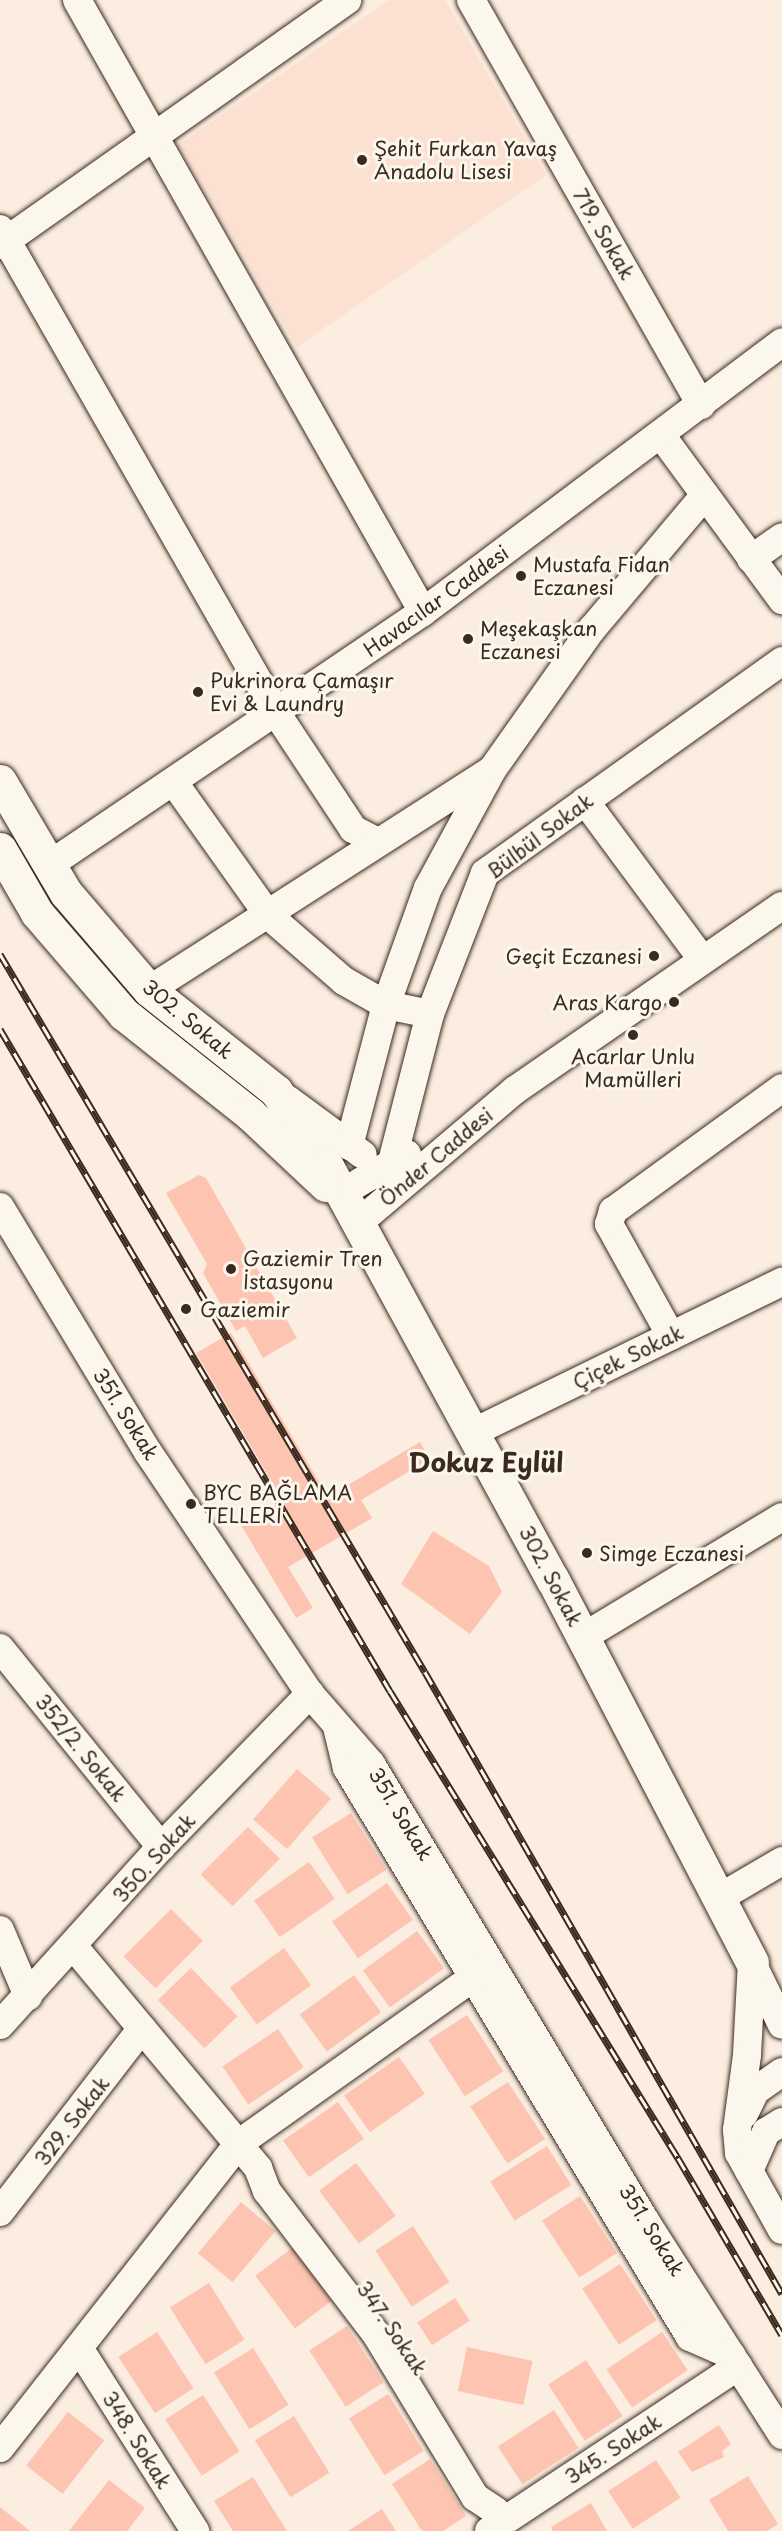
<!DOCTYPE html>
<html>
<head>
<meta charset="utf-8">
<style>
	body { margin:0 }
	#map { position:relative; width:782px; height:2531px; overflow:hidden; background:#fbede0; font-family:"Playpen Sans",sans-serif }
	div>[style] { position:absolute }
	.built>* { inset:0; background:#fce1d2 }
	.building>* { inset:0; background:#fdc4b2; transform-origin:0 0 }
	.roads { filter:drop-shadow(0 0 2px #3b2a1e) drop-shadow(0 0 2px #3b2a1e) }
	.minor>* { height:28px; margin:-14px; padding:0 14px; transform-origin:14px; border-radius:14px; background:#fbf7ec }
	.major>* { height:33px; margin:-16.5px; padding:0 16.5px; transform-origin:16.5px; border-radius:16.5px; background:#fbf7ec }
	.rail>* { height:7px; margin-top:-3.5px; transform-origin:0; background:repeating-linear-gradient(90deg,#fbf7ec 0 14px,#3b2a1e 0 28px); box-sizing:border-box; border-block:2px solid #3b2a1e }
	.dots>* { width:16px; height:16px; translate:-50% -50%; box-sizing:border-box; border:3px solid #fbf7ec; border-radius:50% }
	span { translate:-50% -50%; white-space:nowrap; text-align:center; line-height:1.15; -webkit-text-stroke:6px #fbf7ec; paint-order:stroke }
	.poi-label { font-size:20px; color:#3b2a1e }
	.left { translate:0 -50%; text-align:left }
	.right { translate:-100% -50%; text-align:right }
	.street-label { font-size:20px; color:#3b2a1e }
	.district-label { font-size:26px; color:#3b2a1e; font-weight:700 }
</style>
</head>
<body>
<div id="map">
	<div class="built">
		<div style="clip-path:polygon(389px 0,445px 0,546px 175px,297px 347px,178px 145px)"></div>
	</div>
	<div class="building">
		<div style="clip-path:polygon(199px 1175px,206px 1178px,297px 1338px,263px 1358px,245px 1326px,236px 1331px,203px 1273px,207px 1264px,166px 1193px)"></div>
		<div style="clip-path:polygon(231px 1333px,328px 1497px,420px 1442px,430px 1459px,361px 1500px,372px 1518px,288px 1567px,313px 1608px,296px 1618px,241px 1525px,283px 1501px,196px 1353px)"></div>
		<div style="clip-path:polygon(433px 1531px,489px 1566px,502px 1592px,470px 1634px,401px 1584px)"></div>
		<div style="left:297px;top:1769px;width:45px;height:67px;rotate:41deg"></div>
		<div style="left:351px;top:1813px;width:67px;height:46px;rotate:58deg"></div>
		<div style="left:248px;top:1827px;width:45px;height:67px;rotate:45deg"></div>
		<div style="left:309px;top:1862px;width:45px;height:67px;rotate:55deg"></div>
		<div style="left:387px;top:1883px;width:45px;height:67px;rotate:55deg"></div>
		<div style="left:171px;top:1909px;width:45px;height:67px;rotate:45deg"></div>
		<div style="left:417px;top:1931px;width:46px;height:67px;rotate:54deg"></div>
		<div style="left:284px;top:1948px;width:46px;height:67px;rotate:54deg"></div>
		<div style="left:191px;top:1968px;width:67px;height:46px;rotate:46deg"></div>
		<div style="left:354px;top:1975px;width:46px;height:67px;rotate:54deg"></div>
		<div style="left:467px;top:2015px;width:67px;height:46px;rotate:57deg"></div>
		<div style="left:278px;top:2029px;width:46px;height:67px;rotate:56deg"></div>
		<div style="left:399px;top:2057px;width:45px;height:67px;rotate:55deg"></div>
		<div style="left:508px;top:2082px;width:68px;height:45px;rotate:57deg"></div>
		<div style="left:338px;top:2102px;width:45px;height:67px;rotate:55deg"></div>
		<div style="left:547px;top:2146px;width:46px;height:67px;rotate:58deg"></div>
		<div style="left:356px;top:2163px;width:66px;height:46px;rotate:53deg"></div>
		<div style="left:580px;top:2196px;width:68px;height:45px;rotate:57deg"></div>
		<div style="left:241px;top:2202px;width:45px;height:67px;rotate:40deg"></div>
		<div style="left:413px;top:2226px;width:67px;height:45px;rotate:57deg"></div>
		<div style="left:292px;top:2248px;width:66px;height:46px;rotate:53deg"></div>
		<div style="left:620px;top:2264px;width:67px;height:45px;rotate:57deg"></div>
		<div style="left:209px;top:2283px;width:67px;height:46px;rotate:58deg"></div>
		<div style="left:455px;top:2298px;width:27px;height:45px;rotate:57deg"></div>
		<div style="left:347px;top:2326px;width:67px;height:45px;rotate:57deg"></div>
		<div style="left:157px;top:2332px;width:67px;height:46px;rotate:57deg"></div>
		<div style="left:662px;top:2332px;width:46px;height:67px;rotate:56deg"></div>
		<div style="left:467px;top:2347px;width:67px;height:45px;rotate:12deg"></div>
		<div style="left:253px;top:2348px;width:67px;height:46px;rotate:58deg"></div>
		<div style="left:586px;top:2360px;width:67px;height:45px;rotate:57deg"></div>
		<div style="left:388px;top:2394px;width:67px;height:46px;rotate:58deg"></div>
		<div style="left:203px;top:2395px;width:67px;height:45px;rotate:57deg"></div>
		<div style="left:554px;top:2410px;width:45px;height:67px;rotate:57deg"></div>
		<div style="left:68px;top:2412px;width:46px;height:68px;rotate:38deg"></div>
		<div style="left:294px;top:2416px;width:67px;height:46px;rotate:58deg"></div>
		<div style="clip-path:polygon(719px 2425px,731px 2444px,722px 2451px,724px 2457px,692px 2472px,678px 2452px)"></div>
		<div style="clip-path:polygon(430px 2459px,466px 2516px,443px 2531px,422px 2531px,392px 2484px)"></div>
		<div style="left:656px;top:2460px;width:45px;height:57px;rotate:57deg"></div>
		<div style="clip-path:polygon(748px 2476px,778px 2524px,767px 2531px,728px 2531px,709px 2500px)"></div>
		<div style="clip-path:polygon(253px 2477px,287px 2531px,233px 2531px,214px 2501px)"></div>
		<div style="clip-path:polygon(109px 2480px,145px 2508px,127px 2531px,69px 2531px)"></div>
		<div style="clip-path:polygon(591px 2503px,607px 2531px,553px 2531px,551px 2527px)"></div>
		<div style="clip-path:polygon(0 2507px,30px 2531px,0 2531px)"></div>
		<div style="clip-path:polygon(382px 2509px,396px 2531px,348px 2531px)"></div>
	</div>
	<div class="roads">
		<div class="minor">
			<div style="left:77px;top:0;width:703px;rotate:60.52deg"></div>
			<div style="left:471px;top:0;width:466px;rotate:60.4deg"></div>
			<div style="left:0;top:229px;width:559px;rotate:60.27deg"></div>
			<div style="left:277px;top:714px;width:138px;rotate:56.5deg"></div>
			<div style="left:353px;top:829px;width:27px;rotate:28deg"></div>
			<div style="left:0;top:245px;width:425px;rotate:-35.2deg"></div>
			<div style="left:661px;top:435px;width:205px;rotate:53.7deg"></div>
			<div style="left:751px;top:559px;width:38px;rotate:-35deg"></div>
			<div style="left:175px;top:784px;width:161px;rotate:54.6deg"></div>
			<div style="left:268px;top:915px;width:101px;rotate:41deg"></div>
			<div style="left:344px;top:981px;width:48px;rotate:29.7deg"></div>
			<div style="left:386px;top:1005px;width:45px;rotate:11.6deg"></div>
			<div style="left:585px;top:801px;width:195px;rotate:53.5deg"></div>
			<div style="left:49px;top:865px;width:452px;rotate:-34.1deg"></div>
			<div style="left:423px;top:612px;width:449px;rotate:-36.9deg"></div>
			<div style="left:149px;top:990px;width:405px;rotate:-32.7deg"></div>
			<div style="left:287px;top:1099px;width:94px;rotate:36.4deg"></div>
			<div style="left:349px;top:1146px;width:146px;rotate:-75.3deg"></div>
			<div style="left:386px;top:1005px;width:124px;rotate:-70.3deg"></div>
			<div style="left:428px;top:888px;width:134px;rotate:-61.5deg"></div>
			<div style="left:492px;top:770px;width:173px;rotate:-54.7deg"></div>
			<div style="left:592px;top:629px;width:175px;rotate:-49.9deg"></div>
			<div style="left:392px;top:1162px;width:153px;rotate:-75.6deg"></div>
			<div style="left:430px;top:1014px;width:151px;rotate:-68.7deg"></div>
			<div style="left:485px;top:873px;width:365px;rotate:-35.5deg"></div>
			<div style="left:340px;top:1194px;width:78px;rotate:-30.8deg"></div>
			<div style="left:0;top:1207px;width:286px;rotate:58.9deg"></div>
			<div style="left:148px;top:1452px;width:291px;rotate:56.2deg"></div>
			<div style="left:310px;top:1694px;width:93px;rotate:48.9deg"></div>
			<div style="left:371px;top:1764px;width:534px;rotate:59.02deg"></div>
			<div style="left:646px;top:2222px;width:253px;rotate:57.4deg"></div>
			<div style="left:357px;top:1224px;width:207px;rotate:-40.3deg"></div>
			<div style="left:515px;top:1090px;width:324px;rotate:-34.6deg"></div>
			<div style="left:671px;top:1336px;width:128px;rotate:-119deg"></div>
			<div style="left:609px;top:1224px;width:14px;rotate:-73deg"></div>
			<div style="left:613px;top:1211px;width:209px;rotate:-36deg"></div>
			<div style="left:474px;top:1432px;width:343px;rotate:-26deg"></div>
			<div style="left:583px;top:1637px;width:232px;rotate:-31.1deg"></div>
			<div style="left:0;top:1648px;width:256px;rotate:51deg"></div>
			<div style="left:337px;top:1727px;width:42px;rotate:76.3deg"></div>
			<div style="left:347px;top:1768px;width:664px;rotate:58.92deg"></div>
			<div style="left:690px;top:2337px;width:45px;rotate:23.7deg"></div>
			<div style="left:719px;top:1898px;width:73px;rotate:-30.4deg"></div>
			<div style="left:0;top:1930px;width:72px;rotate:67deg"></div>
			<div style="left:74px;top:1947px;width:288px;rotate:50.2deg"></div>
			<div style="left:258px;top:2168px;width:25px;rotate:69deg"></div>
			<div style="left:267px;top:2191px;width:180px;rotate:52.7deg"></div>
			<div style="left:376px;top:2334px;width:191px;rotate:58.7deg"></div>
			<div style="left:475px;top:2497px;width:25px;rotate:34deg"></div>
			<div style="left:752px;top:1962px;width:93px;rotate:93.1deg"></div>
			<div style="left:747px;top:2055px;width:76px;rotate:97.6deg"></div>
			<div style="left:737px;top:2130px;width:23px;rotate:85deg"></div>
			<div style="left:739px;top:2153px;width:88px;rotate:60.8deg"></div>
			<div style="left:754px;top:1967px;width:64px;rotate:64.2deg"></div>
			<div style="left:0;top:2025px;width:240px;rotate:-47.9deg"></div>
			<div style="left:161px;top:1847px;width:214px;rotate:-45.8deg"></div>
			<div style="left:744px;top:2114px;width:25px;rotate:-64deg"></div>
			<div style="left:755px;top:2091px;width:33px;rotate:-35deg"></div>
			<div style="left:749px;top:2171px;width:43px;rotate:-66.4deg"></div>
			<div style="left:766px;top:2132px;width:19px;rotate:-32deg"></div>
			<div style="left:0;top:2212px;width:232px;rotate:-52.3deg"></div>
			<div style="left:79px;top:2348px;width:217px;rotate:57.6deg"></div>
			<div style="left:0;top:2448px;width:386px;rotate:-51.9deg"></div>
			<div style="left:238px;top:2144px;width:305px;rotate:-35.3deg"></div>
			<div style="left:489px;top:2531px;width:299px;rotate:-33.5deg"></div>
		</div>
		<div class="major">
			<div style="left:0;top:781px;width:130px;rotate:59.5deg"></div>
			<div style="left:66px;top:893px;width:128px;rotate:49.4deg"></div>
			<div style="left:149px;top:990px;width:162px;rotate:38.5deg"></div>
			<div style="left:276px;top:1091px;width:93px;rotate:56deg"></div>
			<div style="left:328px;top:1168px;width:469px;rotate:61.4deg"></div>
			<div style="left:553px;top:1580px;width:431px;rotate:62.5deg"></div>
			<div style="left:0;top:849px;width:74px;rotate:60deg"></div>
			<div style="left:37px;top:913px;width:133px;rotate:49.3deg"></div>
			<div style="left:124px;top:1014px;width:161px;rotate:38.4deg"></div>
			<div style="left:250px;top:1114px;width:104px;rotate:43.1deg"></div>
		</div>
	</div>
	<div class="rail">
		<div style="left:0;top:954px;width:834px;rotate:59.38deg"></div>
		<div style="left:425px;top:1672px;width:717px;rotate:60.15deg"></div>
		<div style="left:0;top:1029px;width:768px;rotate:59.5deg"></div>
		<div style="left:390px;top:1691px;width:549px;rotate:58.34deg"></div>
		<div style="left:678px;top:2158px;width:205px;rotate:59.6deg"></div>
	</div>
	<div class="dots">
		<div style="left:362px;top:160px;background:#3b2a1e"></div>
		<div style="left:521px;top:576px;background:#3b2a1e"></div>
		<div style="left:468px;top:639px;background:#3b2a1e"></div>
		<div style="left:198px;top:692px;background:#3b2a1e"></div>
		<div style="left:654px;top:956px;background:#3b2a1e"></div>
		<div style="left:674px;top:1002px;background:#3b2a1e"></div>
		<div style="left:633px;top:1035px;background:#3b2a1e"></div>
		<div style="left:231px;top:1269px;background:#3b2a1e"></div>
		<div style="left:186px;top:1309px;background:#3b2a1e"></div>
		<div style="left:191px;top:1504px;background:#3b2a1e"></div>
		<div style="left:587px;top:1553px;background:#3b2a1e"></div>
	</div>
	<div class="poi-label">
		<span class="left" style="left:374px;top:160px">Şehit Furkan Yavaş<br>Anadolu Lisesi</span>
		<span class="left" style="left:533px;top:576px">Mustafa Fidan<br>Eczanesi</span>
		<span class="left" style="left:480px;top:640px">Meşekaşkan<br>Eczanesi</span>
		<span class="left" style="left:210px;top:692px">Pukrinora Çamaşır<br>Evi &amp; Laundry</span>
		<span class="right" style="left:642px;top:956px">Geçit Eczanesi</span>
		<span class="right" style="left:662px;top:1002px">Aras Kargo</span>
		<span style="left:633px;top:1068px">Acarlar Unlu<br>Mamülleri</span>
		<span class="left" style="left:243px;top:1270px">Gaziemir Tren<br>İstasyonu</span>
		<span class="left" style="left:200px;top:1309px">Gaziemir</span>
		<span class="left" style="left:203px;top:1504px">BYC BAĞLAMA<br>TELLERİ</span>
		<span class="left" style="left:599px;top:1553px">Simge Eczanesi</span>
	</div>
	<div class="street-label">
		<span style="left:604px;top:234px;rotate:60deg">719. Sokak</span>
		<span style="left:436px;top:601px;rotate:-36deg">Havacılar Caddesi</span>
		<span style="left:540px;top:836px;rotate:-37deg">Bülbül Sokak</span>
		<span style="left:188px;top:1019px;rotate:40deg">302. Sokak</span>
		<span style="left:436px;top:1157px;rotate:-40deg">Önder Caddesi</span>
		<span style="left:628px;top:1357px;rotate:-26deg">Çiçek Sokak</span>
		<span style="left:126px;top:1414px;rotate:58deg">351. Sokak</span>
		<span style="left:551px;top:1576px;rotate:62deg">302. Sokak</span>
		<span style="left:81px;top:1748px;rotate:51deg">352/2. Sokak</span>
		<span style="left:401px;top:1814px;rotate:59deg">351. Sokak</span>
		<span style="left:154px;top:1858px;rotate:-48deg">350. Sokak</span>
		<span style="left:72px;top:2121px;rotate:-52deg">329. Sokak</span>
		<span style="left:652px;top:2230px;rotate:58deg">351. Sokak</span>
		<span style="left:392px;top:2328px;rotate:56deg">347. Sokak</span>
		<span style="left:137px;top:2440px;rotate:58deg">348. Sokak</span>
		<span style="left:613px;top:2449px;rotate:-33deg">345. Sokak</span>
	</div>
	<div class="district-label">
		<span style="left:486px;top:1462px">Dokuz Eylül</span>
	</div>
</div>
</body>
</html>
